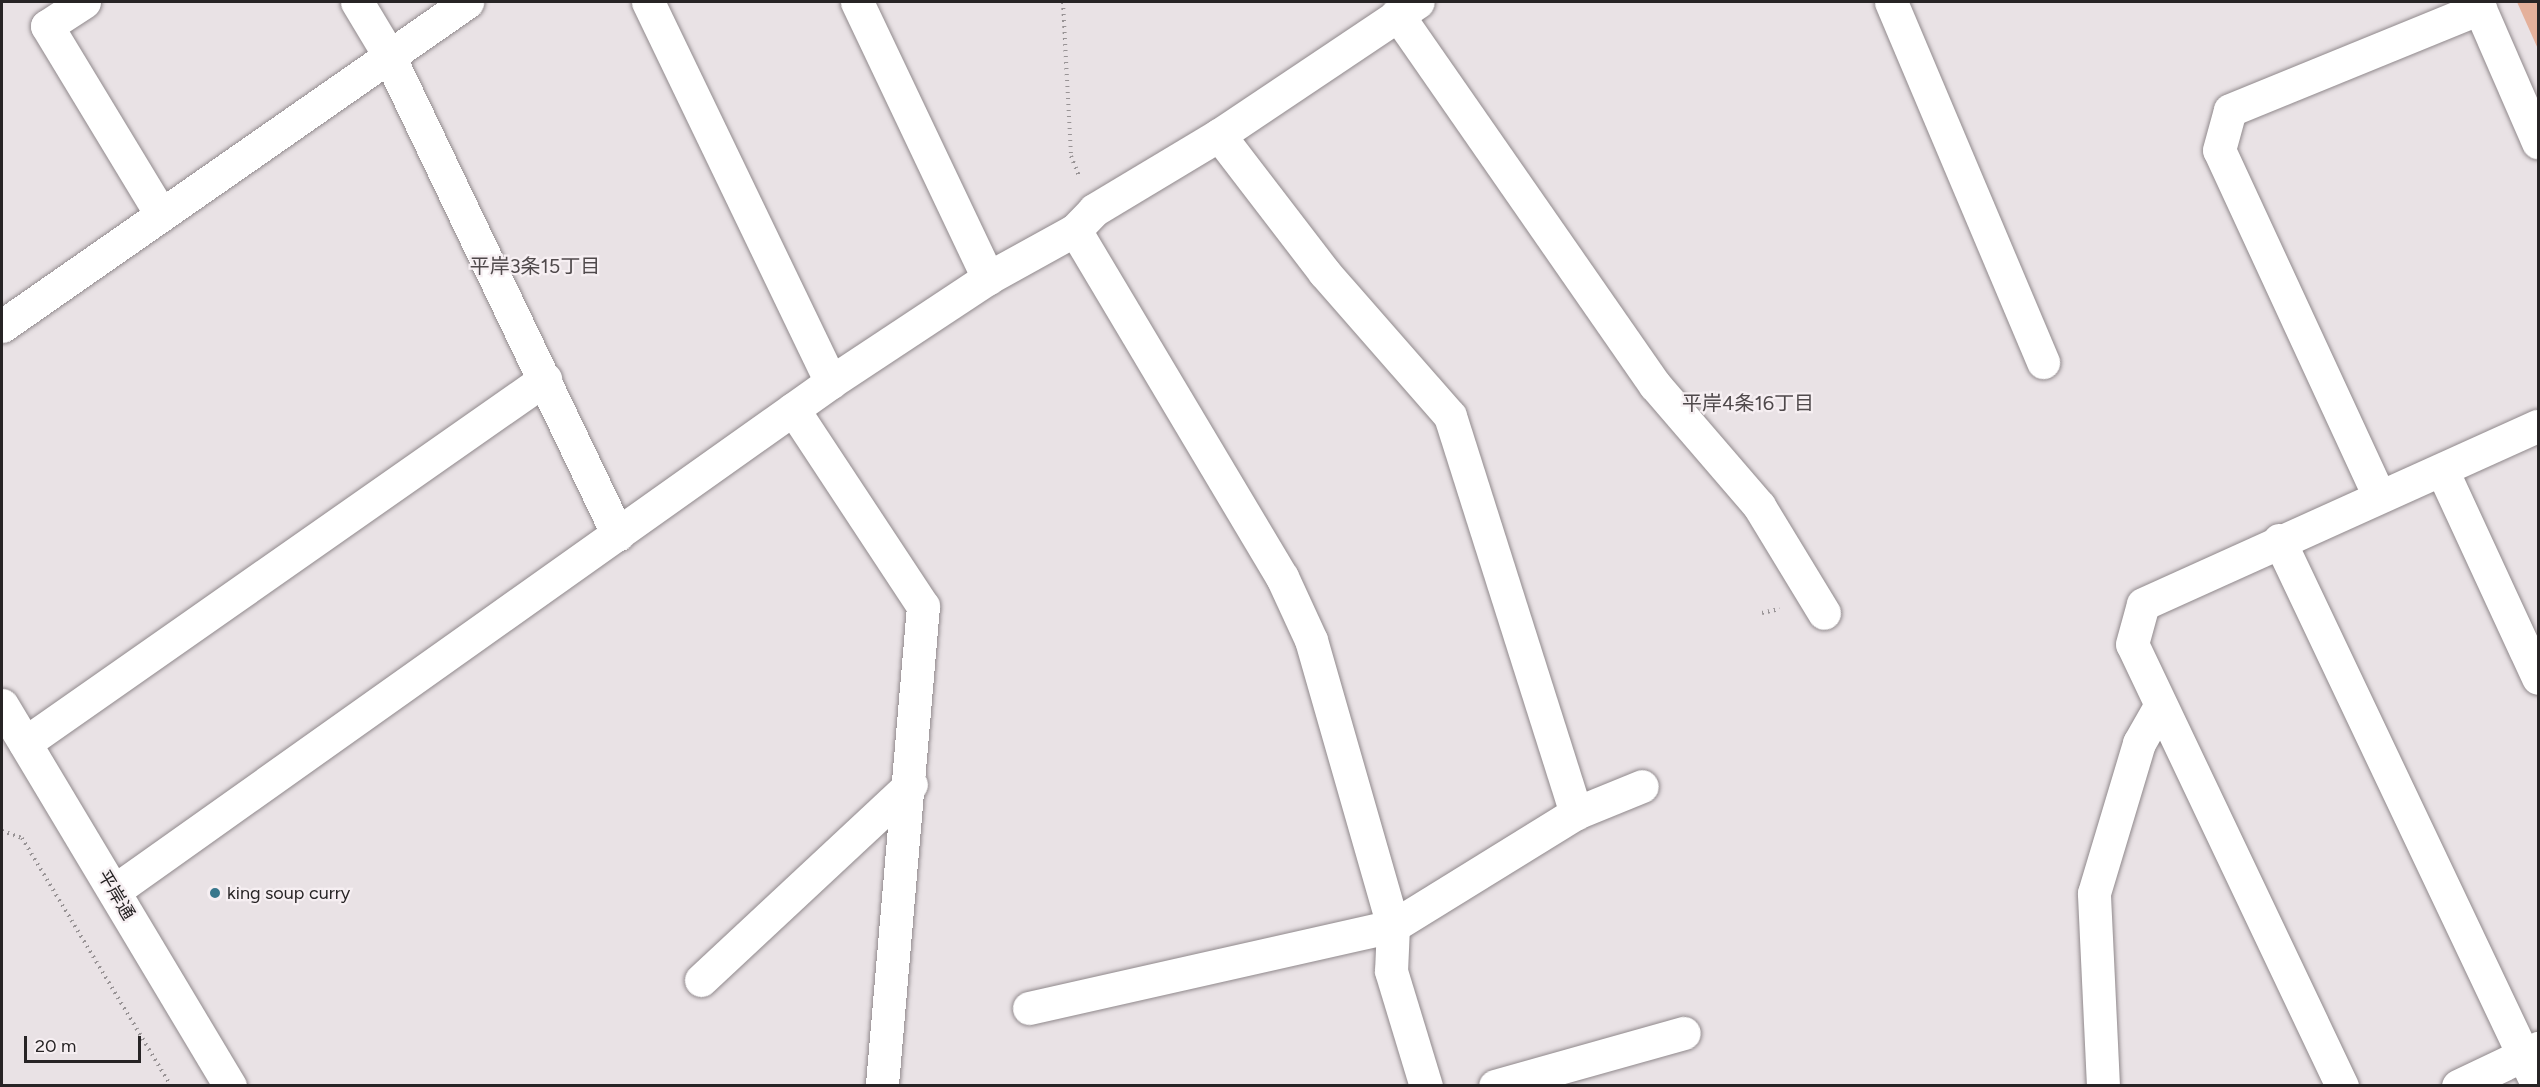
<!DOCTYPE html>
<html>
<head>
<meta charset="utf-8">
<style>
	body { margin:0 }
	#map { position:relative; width:2540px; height:1087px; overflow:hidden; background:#e9e2e5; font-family:Figtree,"Noto Sans JP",sans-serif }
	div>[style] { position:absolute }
	.green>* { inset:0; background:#e4b09b }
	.path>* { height:4px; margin-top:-2px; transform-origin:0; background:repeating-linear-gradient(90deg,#989395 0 1.5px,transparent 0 6px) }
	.roads { filter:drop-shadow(0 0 2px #90898c) drop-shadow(0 0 2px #90898c) }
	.minor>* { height:33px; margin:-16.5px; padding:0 16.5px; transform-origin:16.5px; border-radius:16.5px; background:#fff }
	.dots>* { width:16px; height:16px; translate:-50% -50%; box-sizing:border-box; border:3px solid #f6eff2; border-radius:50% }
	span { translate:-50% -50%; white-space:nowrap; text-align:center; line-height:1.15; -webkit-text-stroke:4.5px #f6eff2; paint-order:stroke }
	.poi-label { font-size:18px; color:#272425 }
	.left { translate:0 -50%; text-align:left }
	.street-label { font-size:18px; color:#272425 }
	.neighbourhood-label { font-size:20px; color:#4f494b }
	.frame { position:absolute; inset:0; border:3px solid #272425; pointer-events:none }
	.scale { position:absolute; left:24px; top:1036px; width:117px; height:27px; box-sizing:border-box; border:3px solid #272425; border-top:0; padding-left:8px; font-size:18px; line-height:21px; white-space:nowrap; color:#272425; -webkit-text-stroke:4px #f6eff2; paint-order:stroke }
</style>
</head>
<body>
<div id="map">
	<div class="green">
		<div style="clip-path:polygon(2517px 2px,2538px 2px,2538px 49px)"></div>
	</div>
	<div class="path">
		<div style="left:1063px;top:2px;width:154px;rotate:87deg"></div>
		<div style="left:1071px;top:156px;width:22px;rotate:68deg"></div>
		<div style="left:1762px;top:613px;width:18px;rotate:-13deg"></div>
		<div style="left:2px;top:831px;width:21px;rotate:19deg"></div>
		<div style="left:22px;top:838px;width:289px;rotate:59deg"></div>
	</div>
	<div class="roads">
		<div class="minor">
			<div style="left:84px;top:2px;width:44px;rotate:147deg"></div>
			<div style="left:47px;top:26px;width:220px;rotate:58.8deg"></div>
			<div style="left:357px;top:2px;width:58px;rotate:59deg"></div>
			<div style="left:387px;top:52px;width:535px;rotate:64.44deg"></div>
			<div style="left:648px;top:2px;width:422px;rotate:64.3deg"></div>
			<div style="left:857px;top:2px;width:306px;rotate:64.6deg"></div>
			<div style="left:1891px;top:2px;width:391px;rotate:67.1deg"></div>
			<div style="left:2477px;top:2px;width:153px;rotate:66.5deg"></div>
			<div style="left:1397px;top:14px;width:452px;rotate:55.2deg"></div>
			<div style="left:1655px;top:385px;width:160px;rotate:49.3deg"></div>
			<div style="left:1759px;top:506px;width:125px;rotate:58.7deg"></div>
			<div style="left:1219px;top:135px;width:173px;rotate:52.5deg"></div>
			<div style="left:1324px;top:272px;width:191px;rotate:48.8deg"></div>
			<div style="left:1450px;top:416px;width:417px;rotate:72.4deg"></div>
			<div style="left:1075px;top:230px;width:404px;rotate:59.2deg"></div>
			<div style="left:1282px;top:577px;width:69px;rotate:65.3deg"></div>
			<div style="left:1311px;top:640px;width:298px;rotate:74deg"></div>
			<div style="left:1393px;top:926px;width:45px;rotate:92.5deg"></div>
			<div style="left:1391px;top:971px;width:120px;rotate:73.1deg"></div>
			<div style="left:2px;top:326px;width:567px;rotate:-34.87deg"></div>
			<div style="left:793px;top:409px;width:236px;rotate:56.6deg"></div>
			<div style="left:923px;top:606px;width:482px;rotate:94.9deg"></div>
			<div style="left:2442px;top:470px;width:229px;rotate:65.2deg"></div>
			<div style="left:2379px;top:496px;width:381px;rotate:-114.8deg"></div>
			<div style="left:2219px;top:150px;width:41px;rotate:-74.6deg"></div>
			<div style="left:2230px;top:110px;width:270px;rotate:-22.2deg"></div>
			<div style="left:2279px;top:540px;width:604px;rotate:64.62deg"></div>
			<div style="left:2px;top:705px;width:444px;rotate:59.1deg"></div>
			<div style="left:25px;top:743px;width:635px;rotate:-34.99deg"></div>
			<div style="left:114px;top:891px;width:879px;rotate:-35.37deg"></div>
			<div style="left:831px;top:382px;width:188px;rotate:-33.5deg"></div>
			<div style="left:988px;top:278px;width:99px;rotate:-28.9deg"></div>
			<div style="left:1075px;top:230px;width:28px;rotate:-46deg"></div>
			<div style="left:1094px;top:210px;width:146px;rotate:-31deg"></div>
			<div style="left:1219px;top:135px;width:239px;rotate:-33.8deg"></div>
			<div style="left:701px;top:980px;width:287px;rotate:-43deg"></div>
			<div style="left:1029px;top:1008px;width:373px;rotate:-12.7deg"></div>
			<div style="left:1393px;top:926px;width:215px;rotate:-31.7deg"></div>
			<div style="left:1576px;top:813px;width:71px;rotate:-22.2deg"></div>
			<div style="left:1495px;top:1086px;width:196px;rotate:-15.7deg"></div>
			<div style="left:2103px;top:1086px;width:193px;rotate:-92.7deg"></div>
			<div style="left:2094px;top:893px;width:157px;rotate:-73.3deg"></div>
			<div style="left:2139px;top:743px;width:43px;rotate:-60.4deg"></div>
			<div style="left:2342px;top:1086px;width:489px;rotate:-115.4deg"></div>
			<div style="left:2132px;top:644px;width:41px;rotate:-74.6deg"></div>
			<div style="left:2143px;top:604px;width:433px;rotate:-24.3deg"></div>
			<div style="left:2458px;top:1086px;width:89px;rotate:-25.4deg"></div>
		</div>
	</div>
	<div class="dots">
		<div style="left:215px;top:893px;background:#39778c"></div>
	</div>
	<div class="poi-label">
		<span class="left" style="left:227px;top:893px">king soup curry</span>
	</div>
	<div class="street-label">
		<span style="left:116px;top:895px;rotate:59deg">平岸通</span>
	</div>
	<div class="neighbourhood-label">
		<span style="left:535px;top:266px">平岸3条15丁目</span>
		<span style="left:1748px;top:403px">平岸4条16丁目</span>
	</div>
	<div class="frame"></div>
	<div class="scale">20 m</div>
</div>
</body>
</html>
